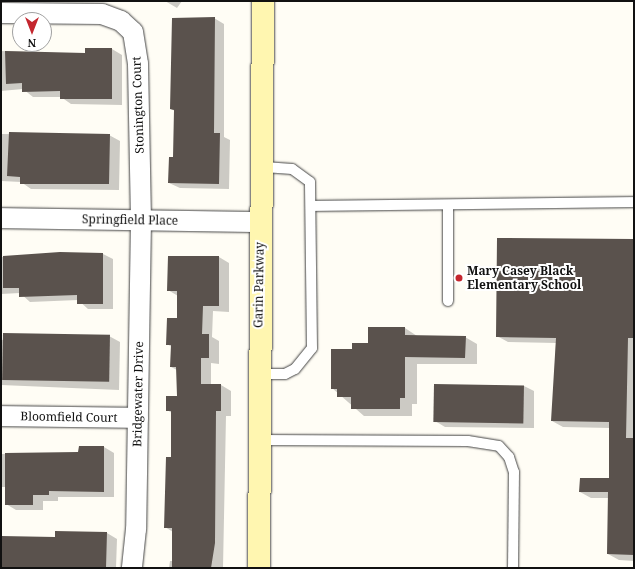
<!DOCTYPE html>
<html>
<head>
<meta charset="utf-8">
<style>
	body { margin:0 }
	#map { position:relative; width:635px; height:569px; overflow:hidden; background:#fffdf5; font-family:"Noto Serif",serif }
	div>[style] { position:absolute }
	.shadow>* { inset:0; background:#0003 }
	.building>* { inset:0; background:#5a524d; transform-origin:0 0 }
	.roads { filter:drop-shadow(0 0 1px #444) drop-shadow(0 0 1px #444) }
	.lane>* { height:10px; margin:-5px; padding:0 5px; transform-origin:5px; border-radius:5px; background:#fff }
	.street>* { height:20px; margin:-10px; padding:0 10px; transform-origin:10px; border-radius:10px; background:#fff }
	.secondary>* { height:22px; margin:-11px; padding:0 11px; transform-origin:11px; border-radius:11px; background:#fff6b0 }
	.dots>* { width:11px; height:11px; translate:-50% -50%; box-sizing:border-box; border:2px solid #fff; border-radius:50% }
	span { translate:-50% -50%; white-space:nowrap; text-align:center; line-height:1.15; -webkit-text-stroke:4px #fff; paint-order:stroke }
	.street-label { font-size:12px; color:#111 }
	.poi-label { font-size:12px; color:#111; font-weight:700 }
	.left { translate:0 -50%; text-align:left }
	.frame { position:absolute; inset:0; border:2px solid #111; pointer-events:none }
	.north { position:absolute; left:12px; top:12px; width:40px; height:40px; box-sizing:border-box; background:#fff; border:1px solid #a0a0a0; border-radius:50%; rotate:180deg; font-size:11px; font-weight:700; line-height:16px; text-align:center; color:#111 }
	.north::after { content:''; display:block; margin:auto; width:14px; height:18px; background:#c4262e; clip-path:polygon(50% 0,100% 100%,50% 72%,0 100%) }
</style>
</head>
<body>
<div id="map">
	<div class="shadow">
		<div style="clip-path:polygon(165px 1px,182px 1px,177px 8px)"></div>
		<div style="clip-path:polygon(214px 18px,224px 24px,224px 137px,230px 140px,229px 189px,180px 188px,169px 183px,174px 158px,175px 111px,171px 109px)"></div>
		<div style="clip-path:polygon(86px 49px,112px 49px,122px 55px,122px 105px,71px 104px,61px 97px,33px 97px,23px 89px,1px 91px,1px 51px,86px 54px)"></div>
		<div style="clip-path:polygon(1px 134px,109px 135px,120px 141px,119px 190px,31px 189px,21px 182px,1px 181px)"></div>
		<div style="clip-path:polygon(634px 240px,634px 561px,619px 560px,608px 554px,609px 498px,591px 498px,580px 492px,610px 479px,610px 428px,563px 427px,552px 421px,556px 343px,508px 342px,497px 336px)"></div>
		<div style="clip-path:polygon(103px 254px,113px 259px,113px 309px,88px 309px,78px 300px,30px 302px,20px 293px,1px 294px,1px 257px)"></div>
		<div style="clip-path:polygon(169px 257px,219px 257px,229px 263px,229px 312px,213px 311px,212px 337px,219px 341px,219px 364px,211px 363px,211px 385px,221px 385px,231px 391px,231px 416px,226px 416px,223px 568px,169px 568px,170px 561px,173px 561px,173px 532px,165px 527px,172px 458px,172px 413px,167px 410px,178px 397px,177px 370px,171px 367px,172px 347px,167px 344px,178px 319px,178px 296px,168px 290px)"></div>
		<div style="clip-path:polygon(405px 328px,417px 336px,465px 337px,477px 344px,477px 364px,417px 364px,417px 404px,412px 404px,412px 416px,364px 416px,332px 388px,353px 350px)"></div>
		<div style="clip-path:polygon(109px 336px,120px 342px,119px 390px,1px 385px,1px 340px)"></div>
		<div style="clip-path:polygon(435px 385px,524px 386px,534px 391px,534px 428px,445px 427px,435px 421px)"></div>
		<div style="clip-path:polygon(104px 447px,114px 453px,114px 497px,58px 497px,58px 501px,43px 501px,43px 510px,16px 510px,6px 504px,6px 487px,1px 487px,1px 454px,79px 453px)"></div>
		<div style="clip-path:polygon(107px 533px,117px 539px,116px 568px,1px 568px,1px 537px,56px 538px)"></div>
	</div>
	<div class="building">
		<div style="clip-path:polygon(215px 17px,214px 133px,220px 133px,219px 184px,168px 183px,169px 157px,173px 157px,174px 110px,170px 109px,172px 18px)"></div>
		<div style="clip-path:polygon(85px 48px,112px 48px,112px 99px,60px 99px,60px 91px,22px 92px,22px 83px,6px 84px,5px 51px,85px 53px)"></div>
		<div style="clip-path:polygon(9px 132px,110px 134px,109px 184px,20px 184px,20px 177px,7px 176px)"></div>
		<div style="clip-path:polygon(497px 238px,634px 239px,634px 338px,628px 338px,626px 438px,634px 438px,634px 555px,607px 554px,608px 492px,579px 492px,580px 478px,609px 478px,609px 422px,551px 421px,556px 338px,496px 337px)"></div>
		<div style="clip-path:polygon(60px 252px,103px 253px,103px 304px,77px 304px,77px 295px,19px 297px,19px 288px,3px 288px,3px 256px)"></div>
		<div style="clip-path:polygon(168px 256px,219px 256px,219px 306px,203px 306px,202px 334px,209px 334px,209px 358px,201px 358px,201px 384px,221px 384px,221px 411px,216px 411px,215px 543px,211px 568px,172px 568px,172px 528px,164px 528px,166px 457px,171px 457px,171px 411px,166px 411px,166px 396px,177px 396px,176px 367px,170px 367px,171px 345px,166px 345px,167px 318px,177px 318px,177px 291px,167px 291px)"></div>
		<div style="clip-path:polygon(368px 327px,405px 327px,405px 335px,466px 336px,465px 358px,405px 357px,405px 398px,400px 398px,400px 409px,351px 409px,351px 397px,337px 397px,337px 389px,331px 389px,331px 349px,352px 349px,352px 343px,368px 343px)"></div>
		<div style="left:3px;top:333px;width:107px;height:47px;rotate:1deg"></div>
		<div style="left:434px;top:384px;width:90px;height:38px;rotate:1deg"></div>
		<div style="clip-path:polygon(79px 446px,104px 446px,104px 492px,49px 491px,49px 495px,33px 495px,33px 505px,5px 505px,5px 453px,78px 452px)"></div>
		<div style="clip-path:polygon(55px 531px,107px 532px,106px 568px,1px 568px,1px 536px,55px 537px)"></div>
	</div>
	<div class="roads">
		<div class="lane">
			<div style="left:312px;top:206px;width:322px;rotate:-0.7deg"></div>
			<div style="left:448px;top:301px;width:96px;rotate:-90deg"></div>
			<div style="left:258px;top:374px;width:27px"></div>
			<div style="left:285px;top:374px;width:11px;rotate:-27deg"></div>
			<div style="left:295px;top:369px;width:27px;rotate:-51deg"></div>
			<div style="left:312px;top:348px;width:166px;rotate:-90.7deg"></div>
			<div style="left:310px;top:182px;width:22px;rotate:-144deg"></div>
			<div style="left:292px;top:169px;width:31px;rotate:-176deg"></div>
			<div style="left:260px;top:440px;width:208px;rotate:0.3deg"></div>
			<div style="left:468px;top:441px;width:31px;rotate:9deg"></div>
			<div style="left:499px;top:446px;width:15px;rotate:48deg"></div>
			<div style="left:509px;top:457px;width:16px;rotate:72deg"></div>
			<div style="left:514px;top:472px;width:96px;rotate:90.6deg"></div>
		</div>
		<div class="street">
			<div style="left:1px;top:13px;width:101px;rotate:0.6deg"></div>
			<div style="left:102px;top:14px;width:20px;rotate:20deg"></div>
			<div style="left:121px;top:21px;width:16px;rotate:43deg"></div>
			<div style="left:133px;top:32px;width:32px;rotate:81deg"></div>
			<div style="left:138px;top:64px;width:156px;rotate:88.9deg"></div>
			<div style="left:141px;top:220px;width:309px;rotate:90.9deg"></div>
			<div style="left:136px;top:529px;width:39px;rotate:96deg"></div>
			<div style="left:1px;top:218px;width:259px;rotate:0.9deg"></div>
			<div style="left:1px;top:416px;width:137px;rotate:0.8deg"></div>
		</div>
		<div class="secondary">
			<div style="left:259px;top:568px;width:567px;rotate:-89.6deg"></div>
		</div>
	</div>
	<div class="dots">
		<div style="left:459px;top:278px;background:#c4262e"></div>
	</div>
	<div class="street-label">
		<span style="left:138px;top:105px;rotate:-92deg">Stonington Court</span>
		<span style="left:130px;top:220px;rotate:1deg">Springfield Place</span>
		<span style="left:259px;top:285px;rotate:-89deg">Garin Parkway</span>
		<span style="left:138px;top:394px;rotate:-89deg">Bridgewater Drive</span>
		<span style="left:69px;top:417px;rotate:1deg">Bloomfield Court</span>
	</div>
	<div class="poi-label">
		<span class="left" style="left:467px;top:278px">Mary Casey Black<br>Elementary School</span>
	</div>
	<div class="frame"></div>
	<div class="north">N</div>
</div>
</body>
</html>
